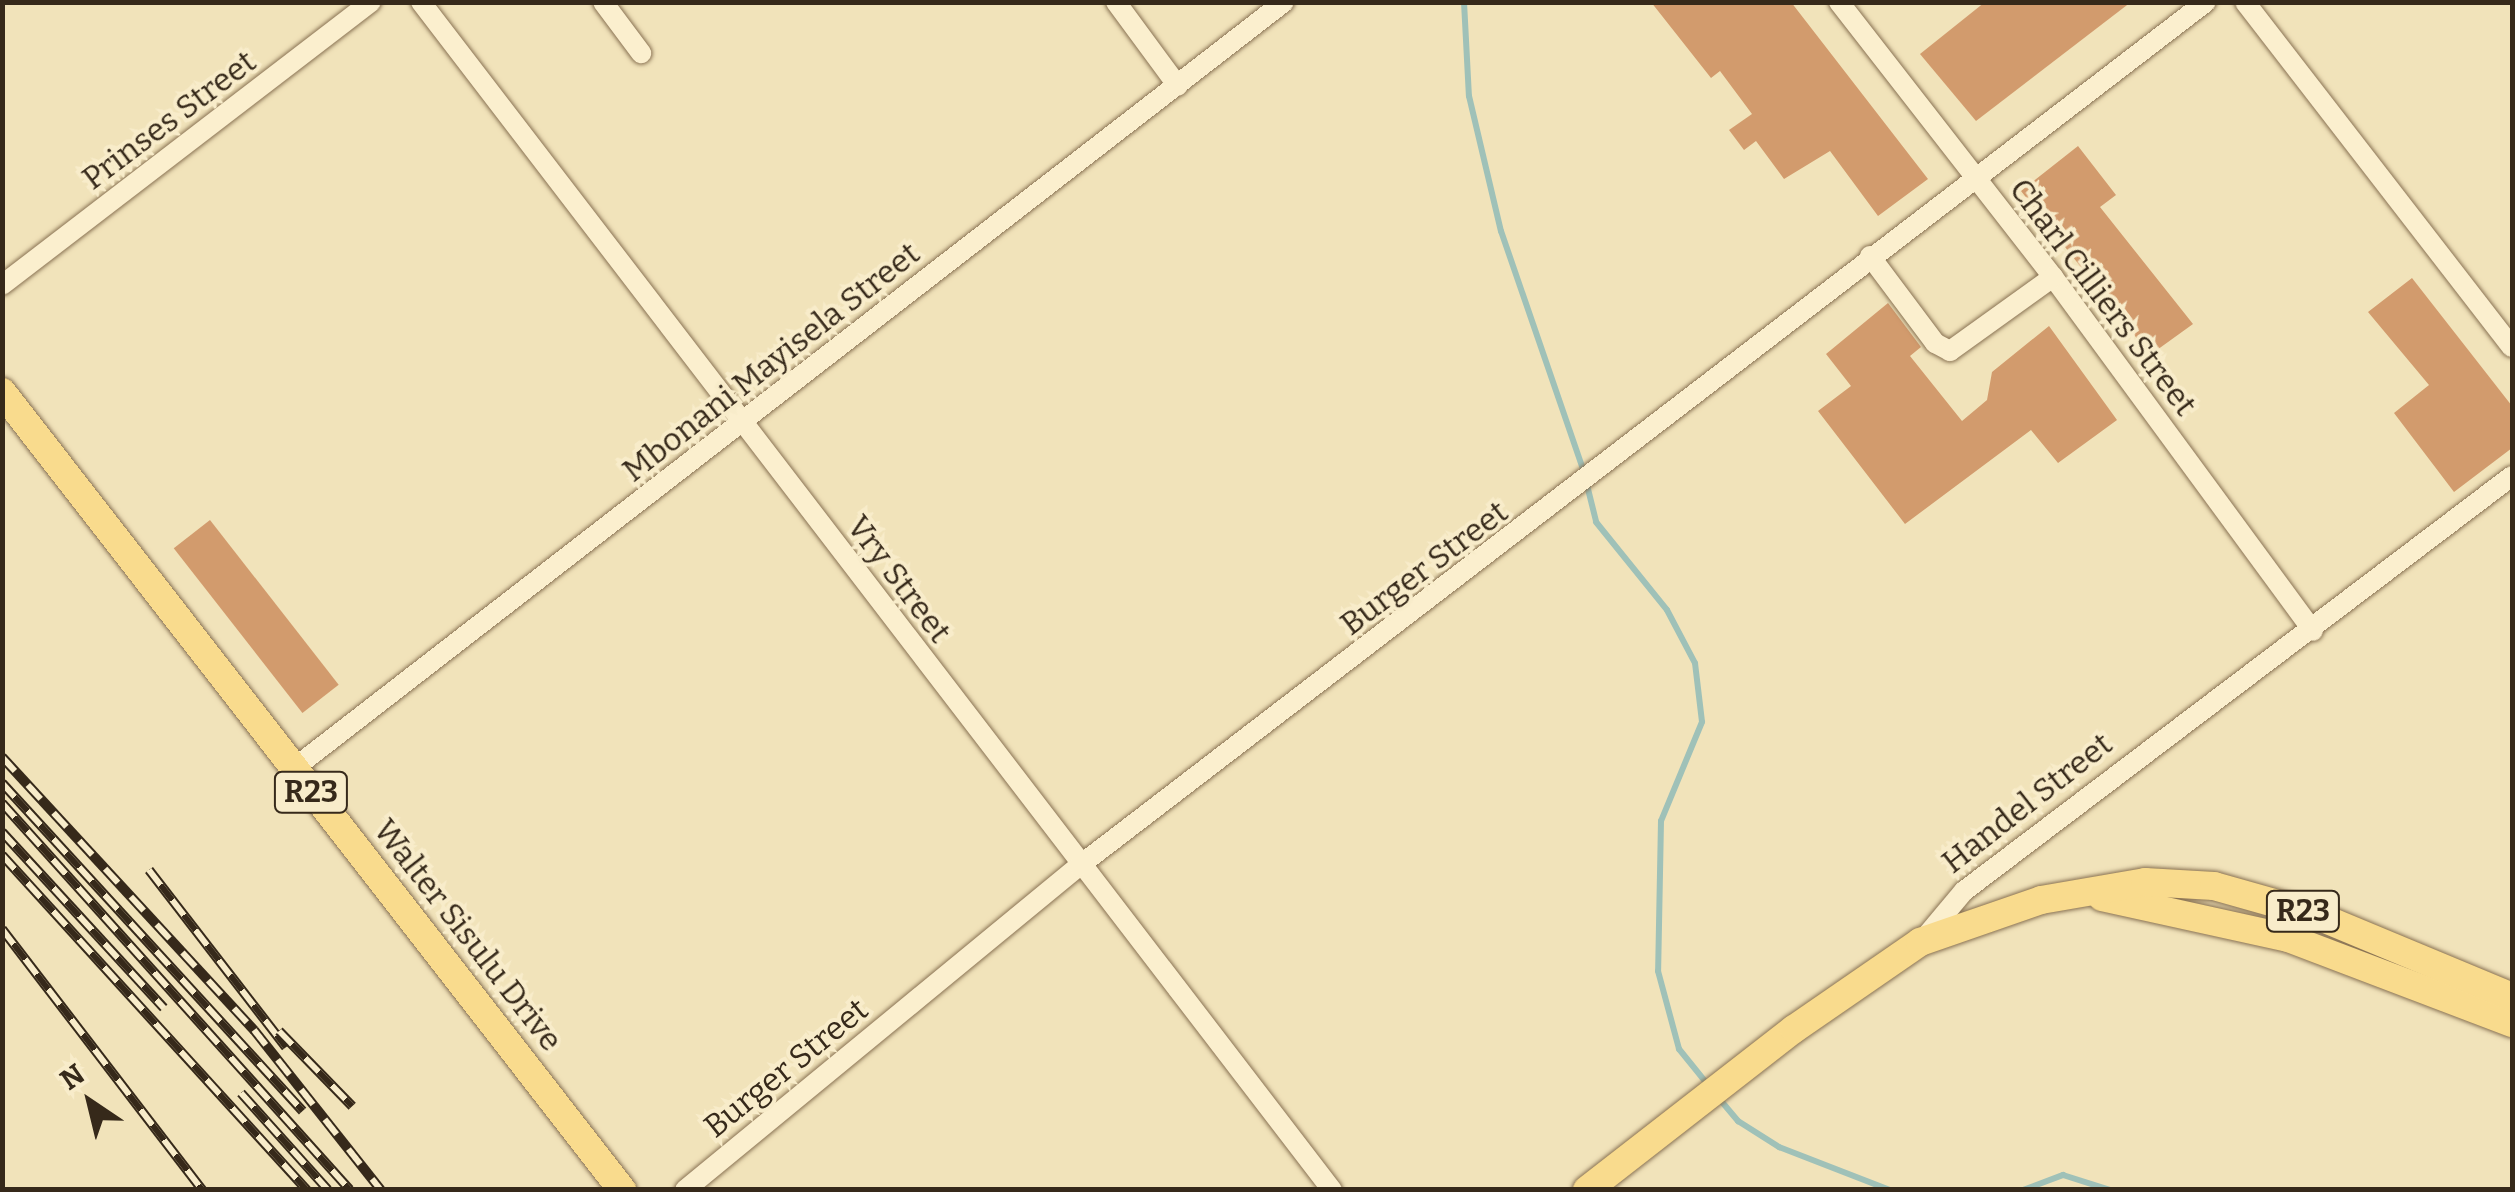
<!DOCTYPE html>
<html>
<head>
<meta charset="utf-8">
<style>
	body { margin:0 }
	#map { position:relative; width:2515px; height:1192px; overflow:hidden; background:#f1e3ba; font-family:Bitter,serif }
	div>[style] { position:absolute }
	.stream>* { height:6px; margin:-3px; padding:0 3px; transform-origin:3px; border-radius:3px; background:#9fc1b8 }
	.building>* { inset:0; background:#d29b6d; transform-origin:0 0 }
	.roads { filter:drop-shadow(0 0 2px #897253) drop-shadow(0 0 2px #897253) }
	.minor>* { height:20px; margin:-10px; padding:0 10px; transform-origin:10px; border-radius:10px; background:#fbefce }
	.major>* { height:28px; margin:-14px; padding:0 14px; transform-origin:14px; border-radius:14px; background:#f9db8d }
	.rail>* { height:10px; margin-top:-5px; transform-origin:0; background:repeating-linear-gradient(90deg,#f8ecca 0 19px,#36291a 0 38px); box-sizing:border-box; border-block:2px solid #36291a }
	span { translate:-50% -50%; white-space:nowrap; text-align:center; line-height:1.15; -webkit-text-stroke:8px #f8ecca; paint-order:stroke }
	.shield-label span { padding:2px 8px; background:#f8ecca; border:2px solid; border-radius:8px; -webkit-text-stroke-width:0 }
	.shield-label { font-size:30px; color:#36291a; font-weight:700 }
	.street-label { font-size:32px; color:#36291a }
	.frame { position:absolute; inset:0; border:5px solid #36291a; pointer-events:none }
	.north { position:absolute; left:40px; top:1052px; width:100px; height:100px; -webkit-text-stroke:8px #f8ecca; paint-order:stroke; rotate:325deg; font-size:28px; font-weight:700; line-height:40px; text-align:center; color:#36291a }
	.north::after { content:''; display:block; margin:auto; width:35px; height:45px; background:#36291a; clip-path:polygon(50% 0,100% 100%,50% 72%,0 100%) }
</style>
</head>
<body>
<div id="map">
	<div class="stream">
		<div style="left:1464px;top:2px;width:94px;rotate:87deg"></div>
		<div style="left:1469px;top:96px;width:139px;rotate:76.7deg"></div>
		<div style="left:1501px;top:231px;width:255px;rotate:71deg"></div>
		<div style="left:1587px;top:485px;width:38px;rotate:76deg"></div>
		<div style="left:1596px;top:522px;width:113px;rotate:51.1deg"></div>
		<div style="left:1667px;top:610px;width:60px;rotate:62.2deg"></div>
		<div style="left:1695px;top:663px;width:59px;rotate:83.2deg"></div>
		<div style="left:1702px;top:722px;width:107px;rotate:112.5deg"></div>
		<div style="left:1661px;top:821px;width:150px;rotate:91.1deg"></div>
		<div style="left:1658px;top:971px;width:81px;rotate:74.9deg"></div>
		<div style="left:1679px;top:1049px;width:48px;rotate:51deg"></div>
		<div style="left:1717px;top:1096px;width:33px;rotate:50deg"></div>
		<div style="left:1738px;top:1121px;width:49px;rotate:32.4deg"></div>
		<div style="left:1779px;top:1147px;width:119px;rotate:21.2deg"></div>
		<div style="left:2023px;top:1190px;width:43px;rotate:-20.6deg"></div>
		<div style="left:2063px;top:1175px;width:49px;rotate:17.7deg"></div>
	</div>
	<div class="building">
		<div style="clip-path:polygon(1651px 2px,1791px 2px,1928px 179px,1878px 216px,1830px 151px,1784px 179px,1756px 141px,1744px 150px,1729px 130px,1752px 114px,1720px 71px,1711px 78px)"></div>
		<div style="clip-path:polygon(1985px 2px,2131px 2px,1976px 121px,1920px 54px)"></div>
		<div style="clip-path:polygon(2078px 146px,2116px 195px,2100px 207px,2193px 324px,2150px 355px,2021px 191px)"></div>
		<div style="clip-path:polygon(2412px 278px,2512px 406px,2512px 448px,2454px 492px,2394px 413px,2429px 385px,2368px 312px)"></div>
		<div style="clip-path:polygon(1888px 303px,1921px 347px,1910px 356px,1962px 421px,1987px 400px,1992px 372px,2049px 326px,2117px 420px,2058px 463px,2031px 430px,1905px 524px,1818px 411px,1851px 386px,1826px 354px)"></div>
		<div style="left:210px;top:520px;width:209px;height:46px;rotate:52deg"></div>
	</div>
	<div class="roads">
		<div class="minor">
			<div style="left:421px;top:2px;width:1497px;rotate:52.52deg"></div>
			<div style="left:603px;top:2px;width:64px;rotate:53.3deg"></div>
			<div style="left:1116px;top:2px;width:104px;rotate:53.6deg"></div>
			<div style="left:1839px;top:2px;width:348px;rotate:52.1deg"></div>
			<div style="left:2053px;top:277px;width:439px;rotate:53.7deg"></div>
			<div style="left:2245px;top:2px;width:436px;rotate:52.3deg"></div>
			<div style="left:1870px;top:256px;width:109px;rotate:53.2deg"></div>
			<div style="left:1935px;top:343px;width:17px;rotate:28deg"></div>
			<div style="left:1950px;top:351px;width:127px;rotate:-35.7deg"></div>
			<div style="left:2px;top:285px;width:465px;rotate:-37.5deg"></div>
			<div style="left:293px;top:769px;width:1253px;rotate:-37.74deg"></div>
			<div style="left:1922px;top:941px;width:65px;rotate:-50deg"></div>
			<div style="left:1964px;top:891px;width:687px;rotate:-37.14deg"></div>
			<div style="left:685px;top:1190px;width:510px;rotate:-39.43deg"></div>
			<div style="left:1079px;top:866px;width:1420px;rotate:-37.48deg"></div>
		</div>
		<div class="major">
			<div style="left:2px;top:392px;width:1011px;rotate:52.15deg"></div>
			<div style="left:2102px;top:897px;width:190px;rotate:12.4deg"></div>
			<div style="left:2288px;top:938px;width:240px;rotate:20.8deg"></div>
			<div style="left:1587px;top:1190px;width:262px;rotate:-37.9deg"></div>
			<div style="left:1794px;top:1029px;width:153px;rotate:-34.6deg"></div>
			<div style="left:1920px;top:942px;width:128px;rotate:-19.1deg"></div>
			<div style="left:2041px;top:900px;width:106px;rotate:-9.8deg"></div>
			<div style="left:2145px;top:882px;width:69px;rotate:3.3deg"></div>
			<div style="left:2214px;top:886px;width:103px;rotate:15.8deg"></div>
			<div style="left:2313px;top:914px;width:216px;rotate:22.6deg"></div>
		</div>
	</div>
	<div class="rail">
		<div style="left:2px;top:757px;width:372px;rotate:47.3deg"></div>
		<div style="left:254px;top:1030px;width:204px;rotate:51.6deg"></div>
		<div style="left:2px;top:783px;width:445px;rotate:47.5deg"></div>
		<div style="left:2px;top:803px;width:520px;rotate:48.04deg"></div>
		<div style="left:2px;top:832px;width:239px;rotate:47.4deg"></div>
		<div style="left:2px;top:855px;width:453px;rotate:47.7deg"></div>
		<div style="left:149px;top:870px;width:224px;rotate:52.3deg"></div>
		<div style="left:2px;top:929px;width:329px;rotate:52.5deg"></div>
		<div style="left:279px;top:1031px;width:105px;rotate:45.8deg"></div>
		<div style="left:241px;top:1093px;width:130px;rotate:48.1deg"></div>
	</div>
	<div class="shield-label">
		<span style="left:311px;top:792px">R23</span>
		<span style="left:2303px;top:911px">R23</span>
	</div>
	<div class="street-label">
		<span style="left:169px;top:120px;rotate:-37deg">Prinses Street</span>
		<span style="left:2103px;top:297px;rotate:53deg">Charl Cilliers Street</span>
		<span style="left:771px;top:362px;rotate:-38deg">Mbonani Mayisela Street</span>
		<span style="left:1424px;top:568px;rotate:-37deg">Burger Street</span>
		<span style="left:899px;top:579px;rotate:53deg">Vry Street</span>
		<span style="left:2027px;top:803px;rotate:-38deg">Handel Street</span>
		<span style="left:468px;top:935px;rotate:52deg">Walter Sisulu Drive</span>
		<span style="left:786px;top:1068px;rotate:-39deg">Burger Street</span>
	</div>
	<div class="frame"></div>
	<div class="north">N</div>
</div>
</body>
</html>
